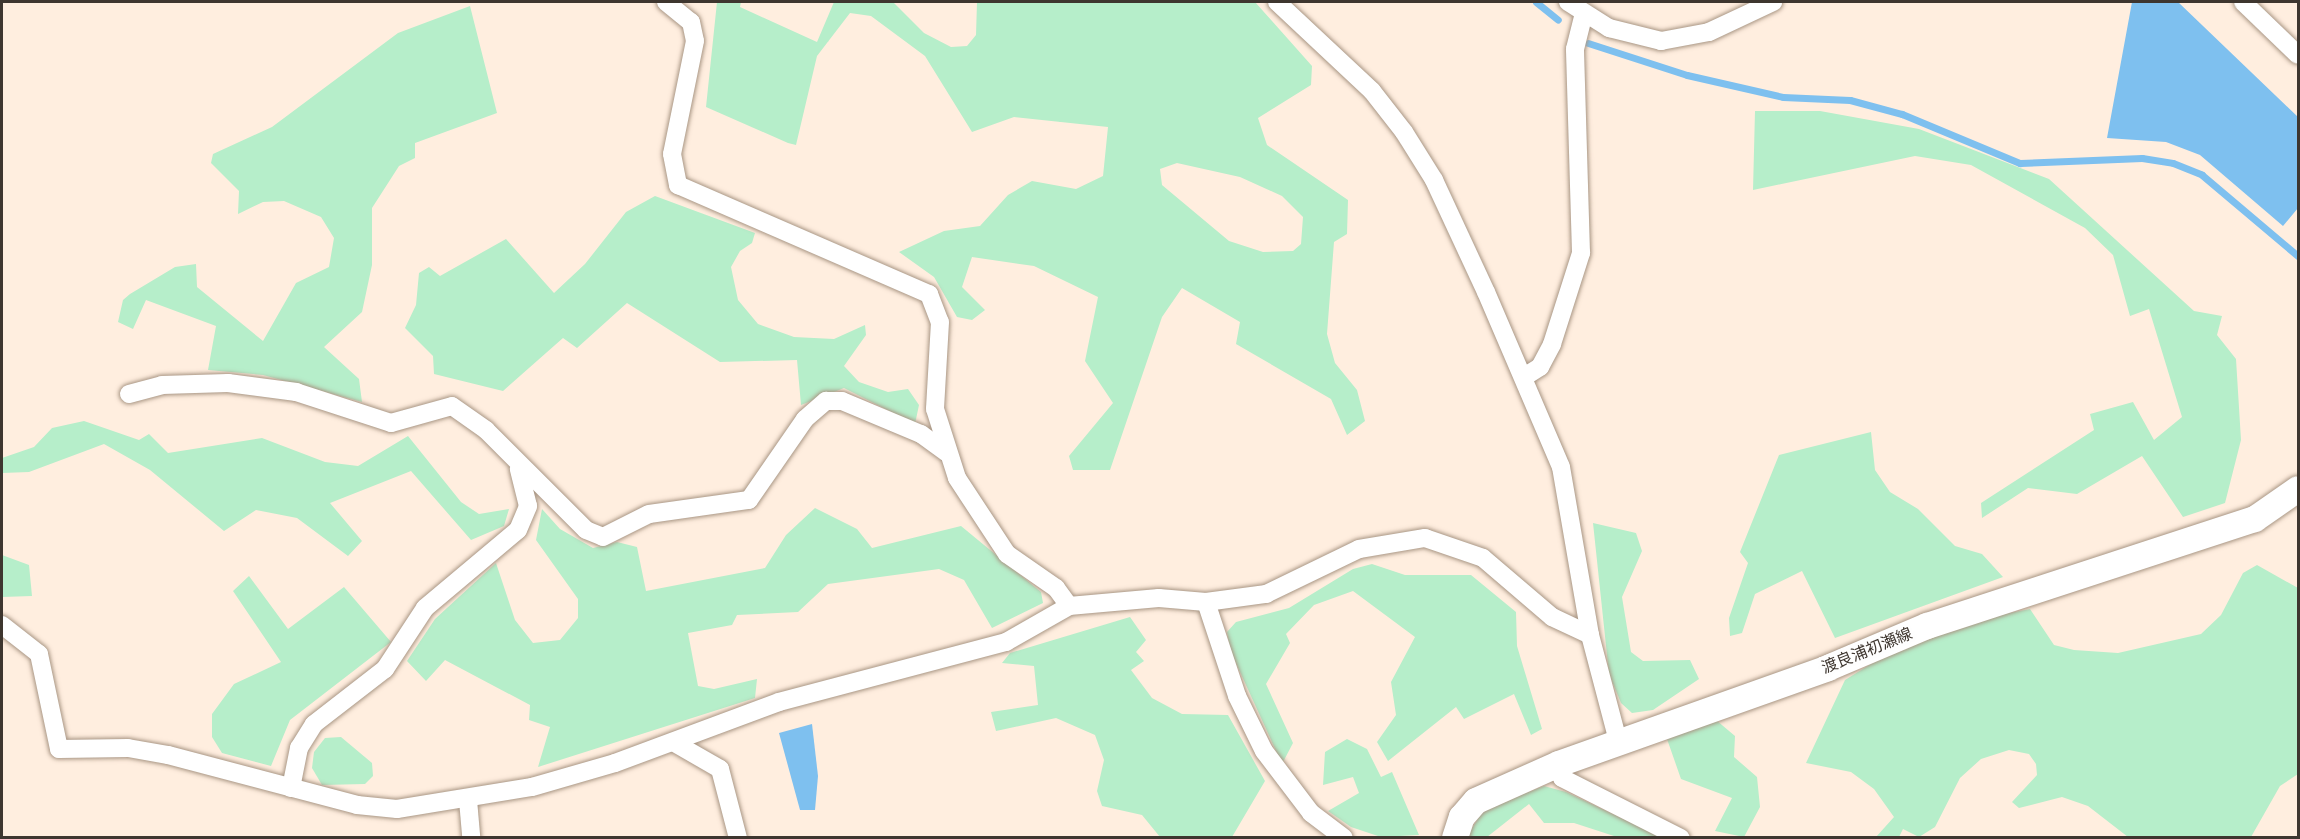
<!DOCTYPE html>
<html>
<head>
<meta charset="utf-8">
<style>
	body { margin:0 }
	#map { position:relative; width:2300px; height:839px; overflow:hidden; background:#ffeedf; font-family:Signika,"Noto Sans JP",sans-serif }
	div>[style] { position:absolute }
	.green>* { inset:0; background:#b6eeca }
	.water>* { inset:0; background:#7ec0ef }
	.stream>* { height:7px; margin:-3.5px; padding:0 3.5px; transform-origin:3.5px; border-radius:3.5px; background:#7ec0ef }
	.roads { filter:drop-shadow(0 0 2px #a99684) drop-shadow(0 0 2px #a99684) }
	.street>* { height:18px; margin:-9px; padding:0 9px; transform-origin:9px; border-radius:9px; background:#fff }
	.secondary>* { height:26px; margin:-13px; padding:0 13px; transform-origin:13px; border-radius:13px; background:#fff }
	span { translate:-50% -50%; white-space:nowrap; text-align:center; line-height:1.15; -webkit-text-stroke:6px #fefefe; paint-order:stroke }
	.street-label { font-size:16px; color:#3e362f }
	.frame { position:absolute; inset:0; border:3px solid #3e362f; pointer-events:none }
</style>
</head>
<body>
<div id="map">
	<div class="green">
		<div style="clip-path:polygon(evenodd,717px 2px,741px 2px,740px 7px,817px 42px,834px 2px,893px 2px,924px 33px,951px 47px,967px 46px,976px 35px,977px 2px,1255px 2px,1312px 66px,1311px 85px,1258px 118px,1267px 145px,1348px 200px,1347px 234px,1334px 242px,1327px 334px,1335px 363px,1357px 390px,1365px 421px,1347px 435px,1331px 399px,1236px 344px,1240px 322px,1182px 288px,1162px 317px,1110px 470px,1073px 470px,1069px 456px,1113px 403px,1085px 361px,1098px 297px,1034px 266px,972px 257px,962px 287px,985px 310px,972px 320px,957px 317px,934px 277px,899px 252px,944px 231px,980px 226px,1008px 195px,1032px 181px,1076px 189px,1103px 176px,1108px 127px,1014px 117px,972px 132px,925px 56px,871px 16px,850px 13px,817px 56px,796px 145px,788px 143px,706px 107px,717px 2px,1177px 163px,1240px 177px,1282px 196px,1303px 217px,1301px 244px,1293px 251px,1263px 252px,1229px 241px,1162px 185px,1160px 169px,1177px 163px)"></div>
		<div style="clip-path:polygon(470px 6px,497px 113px,415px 143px,415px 158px,399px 166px,372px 208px,372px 265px,362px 312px,324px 347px,359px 379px,362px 402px,263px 375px,208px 370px,216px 326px,146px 300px,133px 329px,118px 322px,123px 300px,130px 294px,175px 267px,196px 264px,197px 287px,263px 341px,296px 283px,329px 267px,334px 238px,321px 217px,284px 201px,263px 202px,238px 214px,239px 191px,211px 163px,213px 154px,272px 127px,398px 33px)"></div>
		<div style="clip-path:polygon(1755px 111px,1820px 111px,1919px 129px,2049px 179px,2194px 311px,2222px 316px,2217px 335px,2236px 359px,2241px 440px,2225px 503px,2183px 517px,2142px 456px,2077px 494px,2028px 488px,1982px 518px,1981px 503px,2094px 430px,2090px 414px,2133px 402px,2154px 440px,2182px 417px,2149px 309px,2130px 316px,2113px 255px,2085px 228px,1971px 165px,1915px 156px,1753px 190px)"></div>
		<div style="clip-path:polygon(655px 196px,755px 233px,752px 243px,740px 251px,731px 267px,738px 300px,758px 324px,794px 337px,834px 339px,865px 325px,866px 335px,844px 366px,859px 382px,888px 392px,908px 389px,919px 405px,915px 424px,844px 388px,801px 405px,797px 360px,720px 362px,627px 303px,577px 348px,563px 338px,503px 391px,434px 374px,433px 356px,405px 328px,416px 305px,419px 273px,429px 267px,440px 276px,506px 239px,554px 293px,585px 264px,626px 212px)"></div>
		<div style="clip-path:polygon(84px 421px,139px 440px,149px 434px,168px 453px,262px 438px,325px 462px,358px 466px,408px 436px,461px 502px,479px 514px,509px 509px,504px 526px,471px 540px,411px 471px,330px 503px,362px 541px,348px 556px,297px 518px,256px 510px,224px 531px,150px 470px,104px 444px,29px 472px,2px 473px,2px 458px,34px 447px,52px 428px)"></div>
		<div style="clip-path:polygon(1871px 432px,1875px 470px,1890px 492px,1918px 509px,1955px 546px,1982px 554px,2003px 577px,1835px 638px,1802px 571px,1755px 594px,1742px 633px,1730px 636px,1729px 618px,1748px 563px,1740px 552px,1779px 455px)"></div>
		<div style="clip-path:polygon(815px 508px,857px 529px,872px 548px,961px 526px,1041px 592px,1043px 603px,992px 628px,964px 580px,939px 569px,828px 584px,798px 612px,737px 615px,732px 625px,688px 633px,698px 686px,714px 689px,757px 679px,755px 698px,538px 767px,550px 727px,529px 720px,530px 705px,445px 660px,426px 681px,407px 661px,435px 619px,496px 563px,515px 620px,533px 643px,560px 640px,578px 618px,578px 599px,536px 540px,542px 509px,560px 529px,593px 548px,617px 542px,637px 547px,646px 591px,765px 568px,786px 535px)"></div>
		<div style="clip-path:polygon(1593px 523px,1636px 533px,1642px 551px,1622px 597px,1631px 652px,1643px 661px,1690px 660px,1699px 679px,1653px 710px,1632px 713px,1621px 703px,1609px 674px)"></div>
		<div style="clip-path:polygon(2px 555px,29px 565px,32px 596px,2px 597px)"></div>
		<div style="clip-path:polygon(1372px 564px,1405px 575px,1471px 575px,1516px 612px,1517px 646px,1542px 729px,1531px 735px,1514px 694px,1464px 719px,1456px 707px,1388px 761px,1377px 742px,1396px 715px,1391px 682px,1415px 637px,1353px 591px,1314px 605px,1286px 634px,1290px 643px,1266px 684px,1293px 743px,1282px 764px,1230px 650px,1227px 632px,1236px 622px,1289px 608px,1353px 569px)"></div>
		<div style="clip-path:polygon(2257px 565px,2298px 588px,2298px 774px,2280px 786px,2251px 837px,2128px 837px,2088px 806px,2062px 797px,2019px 808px,2012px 802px,2037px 775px,2036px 764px,2029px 754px,2009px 750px,1981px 759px,1960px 778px,1935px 827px,1919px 837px,1903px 829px,1899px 837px,1876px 837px,1894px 817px,1874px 789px,1851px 772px,1806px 763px,1845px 680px,1895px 649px,1973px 620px,2030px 609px,2054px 645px,2074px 650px,2118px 653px,2201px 634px,2221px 615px,2243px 573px)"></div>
		<div style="clip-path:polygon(249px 576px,288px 629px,344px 587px,391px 642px,290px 720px,271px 766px,222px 753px,212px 737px,212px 714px,234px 684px,281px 662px,233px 591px)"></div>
		<div style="clip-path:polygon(1130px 617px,1146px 640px,1136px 652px,1144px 661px,1131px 670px,1152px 698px,1182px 714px,1228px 715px,1265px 781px,1232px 837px,1160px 837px,1142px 815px,1102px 806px,1097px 791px,1104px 760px,1095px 735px,1056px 718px,996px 731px,991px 712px,1038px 705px,1034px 666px,1002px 663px,1010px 653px)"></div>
		<div style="clip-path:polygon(1716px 720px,1735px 736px,1734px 757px,1757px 777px,1760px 807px,1744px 837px,1715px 831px,1732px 798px,1681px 779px,1667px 739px)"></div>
		<div style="clip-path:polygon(341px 737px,372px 763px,373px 776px,365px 784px,322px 785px,312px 768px,314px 752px,325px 738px)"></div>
		<div style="clip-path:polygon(1347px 739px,1367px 749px,1381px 777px,1392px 772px,1419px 835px,1381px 837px,1351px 827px,1328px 811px,1359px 793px,1353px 777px,1323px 785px,1325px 752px)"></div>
		<div style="clip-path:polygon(1544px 786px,1566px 792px,1662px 837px,1617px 837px,1574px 823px,1544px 823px,1529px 804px,1487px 837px,1466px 838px,1484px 809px)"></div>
	</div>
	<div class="water">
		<div style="clip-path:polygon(2132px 2px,2178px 2px,2298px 117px,2298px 208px,2283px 226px,2200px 155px,2166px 142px,2107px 138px)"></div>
		<div style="clip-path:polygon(812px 724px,818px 776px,815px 810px,800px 810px,779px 733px)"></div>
	</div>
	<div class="stream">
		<div style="left:1536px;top:2px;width:28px;rotate:39deg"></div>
		<div style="left:1588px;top:43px;width:104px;rotate:17.9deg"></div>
		<div style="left:1687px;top:75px;width:98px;rotate:12.9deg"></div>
		<div style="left:1783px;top:97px;width:67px;rotate:2.6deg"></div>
		<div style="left:1850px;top:100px;width:54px;rotate:15.1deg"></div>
		<div style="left:1902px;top:114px;width:128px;rotate:22.6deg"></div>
		<div style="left:2020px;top:163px;width:122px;rotate:-2.3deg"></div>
		<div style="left:2142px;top:158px;width:31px;rotate:9deg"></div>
		<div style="left:2173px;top:163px;width:31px;rotate:22deg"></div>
		<div style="left:2202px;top:175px;width:126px;rotate:40.2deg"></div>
	</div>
	<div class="roads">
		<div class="street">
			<div style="left:666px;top:2px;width:32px;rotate:39deg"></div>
			<div style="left:691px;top:22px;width:19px;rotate:78deg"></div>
			<div style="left:695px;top:41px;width:115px;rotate:101.5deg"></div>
			<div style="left:672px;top:154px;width:32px;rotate:79deg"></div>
			<div style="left:678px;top:185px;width:274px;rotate:23.5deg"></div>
			<div style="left:929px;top:294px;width:30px;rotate:69deg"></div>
			<div style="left:940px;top:322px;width:87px;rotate:93.3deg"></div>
			<div style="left:935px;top:409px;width:72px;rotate:72.3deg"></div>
			<div style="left:957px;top:478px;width:91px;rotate:56.7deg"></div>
			<div style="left:1007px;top:554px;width:60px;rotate:34.8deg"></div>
			<div style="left:1056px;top:588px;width:22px;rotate:54deg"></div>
			<div style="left:1277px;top:2px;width:130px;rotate:43.1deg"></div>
			<div style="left:1372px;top:91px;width:52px;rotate:52deg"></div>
			<div style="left:1404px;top:132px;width:57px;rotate:58deg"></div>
			<div style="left:1434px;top:180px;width:123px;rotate:65.1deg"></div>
			<div style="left:1486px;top:292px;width:190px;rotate:66.8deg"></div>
			<div style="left:1561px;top:467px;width:170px;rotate:80.2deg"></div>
			<div style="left:1590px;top:635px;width:110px;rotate:75.2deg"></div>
			<div style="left:1568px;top:2px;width:49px;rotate:32.4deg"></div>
			<div style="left:1609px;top:28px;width:54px;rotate:14deg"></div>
			<div style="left:1661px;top:41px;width:49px;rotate:-10.6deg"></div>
			<div style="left:1709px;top:32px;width:71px;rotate:-25.1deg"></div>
			<div style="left:2243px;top:2px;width:76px;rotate:43.9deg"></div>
			<div style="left:1524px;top:377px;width:19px;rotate:-32deg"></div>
			<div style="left:1540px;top:367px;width:26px;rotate:-62deg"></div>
			<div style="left:1552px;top:344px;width:96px;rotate:-72.3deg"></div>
			<div style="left:1581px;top:253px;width:204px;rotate:-91.7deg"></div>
			<div style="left:1575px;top:49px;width:36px;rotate:-76deg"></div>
			<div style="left:129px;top:394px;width:34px;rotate:-15deg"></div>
			<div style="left:162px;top:385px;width:66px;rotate:-1.7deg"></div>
			<div style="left:228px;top:383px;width:69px;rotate:7.5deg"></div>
			<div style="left:296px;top:392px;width:100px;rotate:18.1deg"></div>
			<div style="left:391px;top:423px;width:63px;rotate:-15.6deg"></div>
			<div style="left:452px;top:406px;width:42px;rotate:35.2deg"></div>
			<div style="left:486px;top:430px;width:141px;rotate:45deg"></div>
			<div style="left:586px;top:530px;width:18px;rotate:22deg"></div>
			<div style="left:603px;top:537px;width:51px;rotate:-26.6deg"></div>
			<div style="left:649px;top:514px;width:101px;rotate:-8deg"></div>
			<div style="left:749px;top:500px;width:98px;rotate:-55.3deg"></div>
			<div style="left:805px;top:419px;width:28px;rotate:-41deg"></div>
			<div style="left:826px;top:401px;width:16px"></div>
			<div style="left:842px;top:401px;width:86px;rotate:22.7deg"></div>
			<div style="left:921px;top:434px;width:31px;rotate:36deg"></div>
			<div style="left:1206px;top:602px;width:61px;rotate:-7.6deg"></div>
			<div style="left:1266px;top:594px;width:103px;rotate:-25.8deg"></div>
			<div style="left:1359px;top:549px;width:67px;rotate:-9.5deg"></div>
			<div style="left:1425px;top:538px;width:61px;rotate:19deg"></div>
			<div style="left:1483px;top:558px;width:91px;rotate:40.5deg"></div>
			<div style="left:1552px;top:617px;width:42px;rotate:25.3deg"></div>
			<div style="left:2px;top:625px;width:47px;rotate:38.1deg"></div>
			<div style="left:39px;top:654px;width:97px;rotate:78.1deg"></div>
			<div style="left:59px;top:749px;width:69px;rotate:-0.8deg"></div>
			<div style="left:128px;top:748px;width:41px;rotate:9.9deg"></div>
			<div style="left:168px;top:755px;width:196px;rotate:14.8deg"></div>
			<div style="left:357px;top:805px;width:40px;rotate:5.7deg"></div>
			<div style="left:397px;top:809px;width:137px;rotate:-9.3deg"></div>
			<div style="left:532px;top:787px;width:86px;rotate:-16.1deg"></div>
			<div style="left:615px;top:763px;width:175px;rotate:-20.4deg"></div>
			<div style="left:779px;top:702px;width:235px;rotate:-14.8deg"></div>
			<div style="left:1006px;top:642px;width:73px;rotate:-29.7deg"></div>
			<div style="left:1069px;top:606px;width:90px;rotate:-5.1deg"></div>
			<div style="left:1159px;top:598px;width:47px;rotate:4.9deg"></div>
			<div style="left:1206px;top:602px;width:99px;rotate:71.7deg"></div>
			<div style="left:1237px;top:696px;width:61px;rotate:63.9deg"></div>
			<div style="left:1264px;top:751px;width:78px;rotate:52.8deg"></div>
			<div style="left:1311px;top:813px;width:41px;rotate:37.1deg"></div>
			<div style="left:673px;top:742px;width:54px;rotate:29.9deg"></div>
			<div style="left:720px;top:769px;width:71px;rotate:75.4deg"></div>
			<div style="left:1559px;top:764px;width:14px;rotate:78deg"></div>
			<div style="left:1562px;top:778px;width:133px;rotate:26.8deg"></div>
			<div style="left:291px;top:788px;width:41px;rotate:-78.7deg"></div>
			<div style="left:299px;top:748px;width:28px;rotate:-58deg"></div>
			<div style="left:314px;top:724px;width:90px;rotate:-37.8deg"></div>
			<div style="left:385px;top:669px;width:73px;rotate:-56.7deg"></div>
			<div style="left:425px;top:608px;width:121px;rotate:-40deg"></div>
			<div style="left:518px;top:530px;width:26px;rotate:-67deg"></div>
			<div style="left:528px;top:506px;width:38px;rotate:-104deg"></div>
			<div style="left:468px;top:800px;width:38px;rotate:85deg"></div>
		</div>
		<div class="secondary">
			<div style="left:1455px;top:838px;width:22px;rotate:-72deg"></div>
			<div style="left:1462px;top:817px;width:21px;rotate:-49deg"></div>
			<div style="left:1476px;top:801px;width:91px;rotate:-24deg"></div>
			<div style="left:1559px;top:764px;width:286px;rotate:-19.6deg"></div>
			<div style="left:1828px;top:668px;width:108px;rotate:-23deg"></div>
			<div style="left:1927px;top:626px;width:345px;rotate:-18.1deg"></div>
			<div style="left:2255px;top:519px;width:52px;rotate:-34.9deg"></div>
		</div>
	</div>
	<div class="street-label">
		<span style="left:1867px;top:651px;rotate:-22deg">渡良浦初瀬線</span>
	</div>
	<div class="frame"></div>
</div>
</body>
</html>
